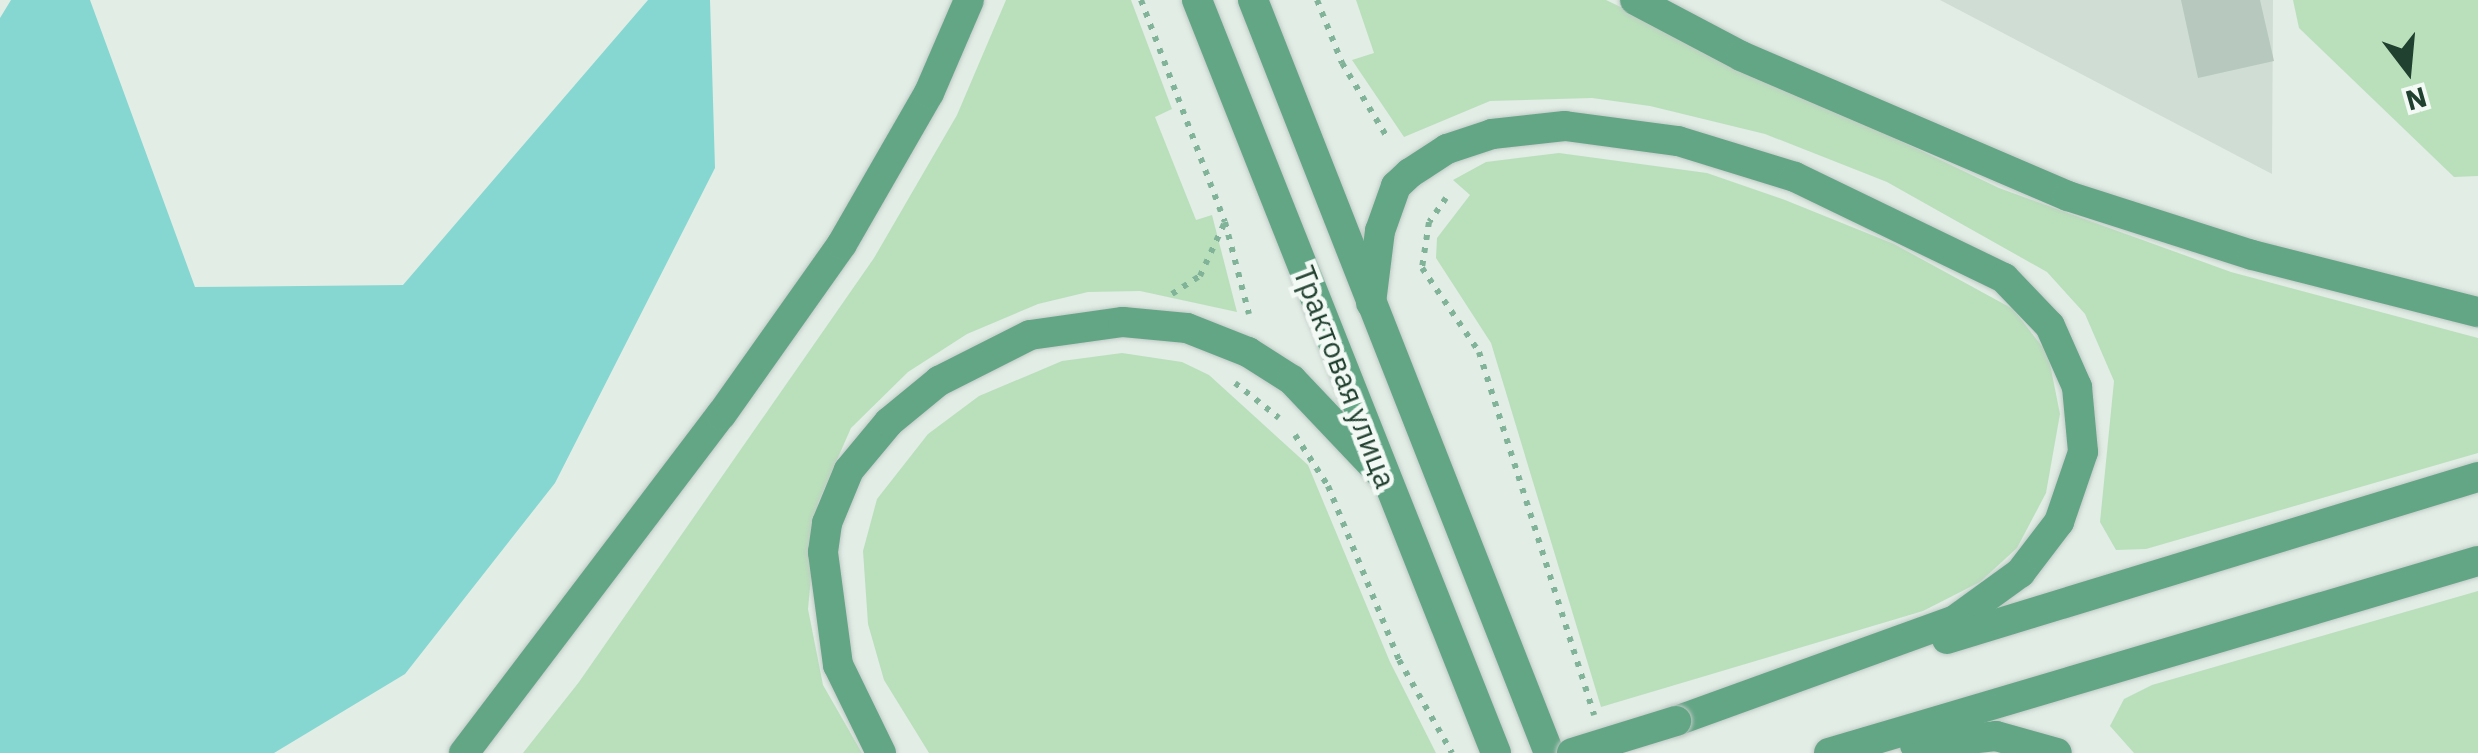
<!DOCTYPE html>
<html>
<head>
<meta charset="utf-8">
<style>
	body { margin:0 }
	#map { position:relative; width:2478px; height:753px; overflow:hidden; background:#e2ede6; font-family:"IBM Plex Sans",sans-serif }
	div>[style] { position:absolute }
	.built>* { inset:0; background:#d0ddd4 }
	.green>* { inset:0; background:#b9e0bb }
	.water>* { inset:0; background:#86d7d1 }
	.building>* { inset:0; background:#b7c8be }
	.path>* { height:6px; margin-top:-3px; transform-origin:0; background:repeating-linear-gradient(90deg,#80b398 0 5px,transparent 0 13px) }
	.roads { filter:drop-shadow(0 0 2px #c1cac5) drop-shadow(0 0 2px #c1cac5) }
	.primary>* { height:30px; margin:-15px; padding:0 15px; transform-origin:15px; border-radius:15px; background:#63a686 }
	.bridges { filter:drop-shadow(0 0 2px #c1cac5) drop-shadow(0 0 2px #c1cac5) }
	.primary-bridge>* { height:30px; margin:-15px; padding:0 15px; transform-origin:15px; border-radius:15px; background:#63a686 }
	span { translate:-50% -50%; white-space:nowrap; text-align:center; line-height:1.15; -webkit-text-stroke:9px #f3f9f5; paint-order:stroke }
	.street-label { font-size:30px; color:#204030 }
	.north { position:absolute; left:2358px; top:20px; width:100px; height:100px; -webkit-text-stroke:8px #f3f9f5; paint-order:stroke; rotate:164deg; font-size:28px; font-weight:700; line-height:40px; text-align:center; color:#204030 }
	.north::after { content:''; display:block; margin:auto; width:35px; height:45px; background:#204030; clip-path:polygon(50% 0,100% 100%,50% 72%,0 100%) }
</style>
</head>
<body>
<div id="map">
	<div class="built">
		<div style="clip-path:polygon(1940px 0,2273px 0,2272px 174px)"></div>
	</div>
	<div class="green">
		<div style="clip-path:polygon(1006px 0,1131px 0,1172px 109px,1155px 117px,1196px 220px,1212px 215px,1237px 312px,1140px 291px,1088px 292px,1038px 304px,967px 334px,908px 372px,851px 428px,818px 503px,808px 609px,823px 685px,862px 753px,523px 753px,579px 682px,874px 258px,957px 115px)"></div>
		<div style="clip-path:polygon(1356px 0,1606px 0,1999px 188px,2231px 272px,2478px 338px,2478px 453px,2146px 549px,2116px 550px,2100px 522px,2114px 381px,2085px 314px,2047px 272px,1887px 182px,1765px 134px,1650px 106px,1592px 98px,1490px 101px,1404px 137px,1352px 60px,1374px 53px)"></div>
		<div style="clip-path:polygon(2293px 0,2478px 0,2478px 176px,2454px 177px,2299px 28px)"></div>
		<div style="clip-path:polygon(1559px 153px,1707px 173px,1785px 200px,1894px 244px,2013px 309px,2048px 354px,2060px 414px,2046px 493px,2017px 548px,1980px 582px,1923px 611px,1601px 707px,1491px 343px,1436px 258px,1437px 238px,1470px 195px,1453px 180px,1486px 162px)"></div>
		<div style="clip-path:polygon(1122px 353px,1182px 362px,1209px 375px,1308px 465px,1390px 662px,1436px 753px,929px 753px,884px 680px,868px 624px,863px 551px,877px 499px,928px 434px,979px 396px,1062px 361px)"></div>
		<div style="clip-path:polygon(2478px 591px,2478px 753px,2134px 753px,2110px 726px,2124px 699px,2152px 685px)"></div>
	</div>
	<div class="water">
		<div style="clip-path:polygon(11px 0,90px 0,195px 287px,403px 285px,648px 0,710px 0,715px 168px,555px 483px,405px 674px,274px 753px,0 753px,0 18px)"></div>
	</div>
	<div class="building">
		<div style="clip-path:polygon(2181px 0,2260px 0,2274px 61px,2198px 78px)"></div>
	</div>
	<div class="path">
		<div style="left:1141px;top:0;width:237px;rotate:69.3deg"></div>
		<div style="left:1225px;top:222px;width:95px;rotate:75.4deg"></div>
		<div style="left:1317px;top:0;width:68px;rotate:68.4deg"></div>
		<div style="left:1342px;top:63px;width:87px;rotate:58.7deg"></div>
		<div style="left:1446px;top:198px;width:29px;rotate:125deg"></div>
		<div style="left:1429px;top:222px;width:47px;rotate:98.7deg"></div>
		<div style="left:1422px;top:268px;width:102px;rotate:55.8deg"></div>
		<div style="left:1479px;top:352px;width:381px;rotate:72.4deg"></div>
		<div style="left:1172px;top:294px;width:33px;rotate:-33deg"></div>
		<div style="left:1200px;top:276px;width:60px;rotate:-65.2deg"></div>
		<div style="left:1235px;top:383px;width:56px;rotate:38.5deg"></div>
		<div style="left:1295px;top:435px;width:61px;rotate:57.1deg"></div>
		<div style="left:1328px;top:486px;width:188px;rotate:67.8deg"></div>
		<div style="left:1399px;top:660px;width:107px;rotate:60.3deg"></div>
	</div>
	<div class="roads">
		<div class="primary">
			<div style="left:1197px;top:0;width:810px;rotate:68.34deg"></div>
			<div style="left:1253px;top:0;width:809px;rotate:68.54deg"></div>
			<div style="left:1635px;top:0;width:120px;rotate:27.8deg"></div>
			<div style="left:1741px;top:56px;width:356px;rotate:23.2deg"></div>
			<div style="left:2068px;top:196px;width:193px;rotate:17.8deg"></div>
			<div style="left:2252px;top:255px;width:233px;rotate:14.2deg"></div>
			<div style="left:1371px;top:303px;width:73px;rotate:-82.9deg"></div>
			<div style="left:1380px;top:231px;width:48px;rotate:-70.4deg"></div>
			<div style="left:1396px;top:186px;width:19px;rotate:-43deg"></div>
			<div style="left:1410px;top:173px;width:44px;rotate:-33deg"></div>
			<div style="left:1447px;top:149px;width:47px;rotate:-18.4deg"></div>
			<div style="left:1492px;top:134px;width:73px;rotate:-6.3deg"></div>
			<div style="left:1565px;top:126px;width:114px;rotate:7.6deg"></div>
			<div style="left:1678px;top:141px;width:122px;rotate:17.1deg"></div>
			<div style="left:1795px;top:177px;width:232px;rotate:25.8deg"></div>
			<div style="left:2004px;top:278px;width:66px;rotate:46.2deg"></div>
			<div style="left:2050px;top:326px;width:67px;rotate:66.1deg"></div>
			<div style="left:2077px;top:387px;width:65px;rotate:84.7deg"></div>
			<div style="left:2083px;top:452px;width:74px;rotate:108.9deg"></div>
			<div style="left:2059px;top:522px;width:64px;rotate:127.4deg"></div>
			<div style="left:2020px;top:573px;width:80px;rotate:144.1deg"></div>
			<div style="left:1955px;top:620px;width:297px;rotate:160.1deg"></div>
			<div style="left:1947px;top:639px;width:555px;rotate:-16.97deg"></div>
			<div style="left:1915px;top:745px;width:81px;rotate:-6.3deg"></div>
			<div style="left:1996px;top:736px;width:63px;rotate:15.6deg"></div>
			<div style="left:464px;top:753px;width:425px;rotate:-52.8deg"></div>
			<div style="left:721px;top:415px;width:209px;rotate:-54.7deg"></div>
			<div style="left:842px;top:244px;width:174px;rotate:-60.1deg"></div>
			<div style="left:929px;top:93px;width:101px;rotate:-66.7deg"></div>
			<div style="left:881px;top:753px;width:98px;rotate:-116deg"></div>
			<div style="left:838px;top:665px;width:114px;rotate:-97.6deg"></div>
			<div style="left:823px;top:552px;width:29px;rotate:-82deg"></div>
			<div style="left:827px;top:523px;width:57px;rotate:-67.5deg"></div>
			<div style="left:849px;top:470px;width:62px;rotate:-50.2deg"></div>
			<div style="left:889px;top:422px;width:65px;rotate:-39.4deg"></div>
			<div style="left:939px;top:381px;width:102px;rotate:-26.8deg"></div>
			<div style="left:1030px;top:335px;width:94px;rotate:-8deg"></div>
			<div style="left:1123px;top:322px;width:64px;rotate:5.4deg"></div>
			<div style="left:1187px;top:328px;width:66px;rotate:21.5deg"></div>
			<div style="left:1248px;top:352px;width:52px;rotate:32.5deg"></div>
			<div style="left:1292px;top:380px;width:132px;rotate:46.5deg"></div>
			<div style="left:1829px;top:753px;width:677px;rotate:-16.48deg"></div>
		</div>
	</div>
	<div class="bridges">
		<div class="primary-bridge">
			<div style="left:1572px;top:753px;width:109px;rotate:-17.1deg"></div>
		</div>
	</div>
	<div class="street-label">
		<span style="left:1345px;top:377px;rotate:69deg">Трактовая улица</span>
	</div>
	<div class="north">N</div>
</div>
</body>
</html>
